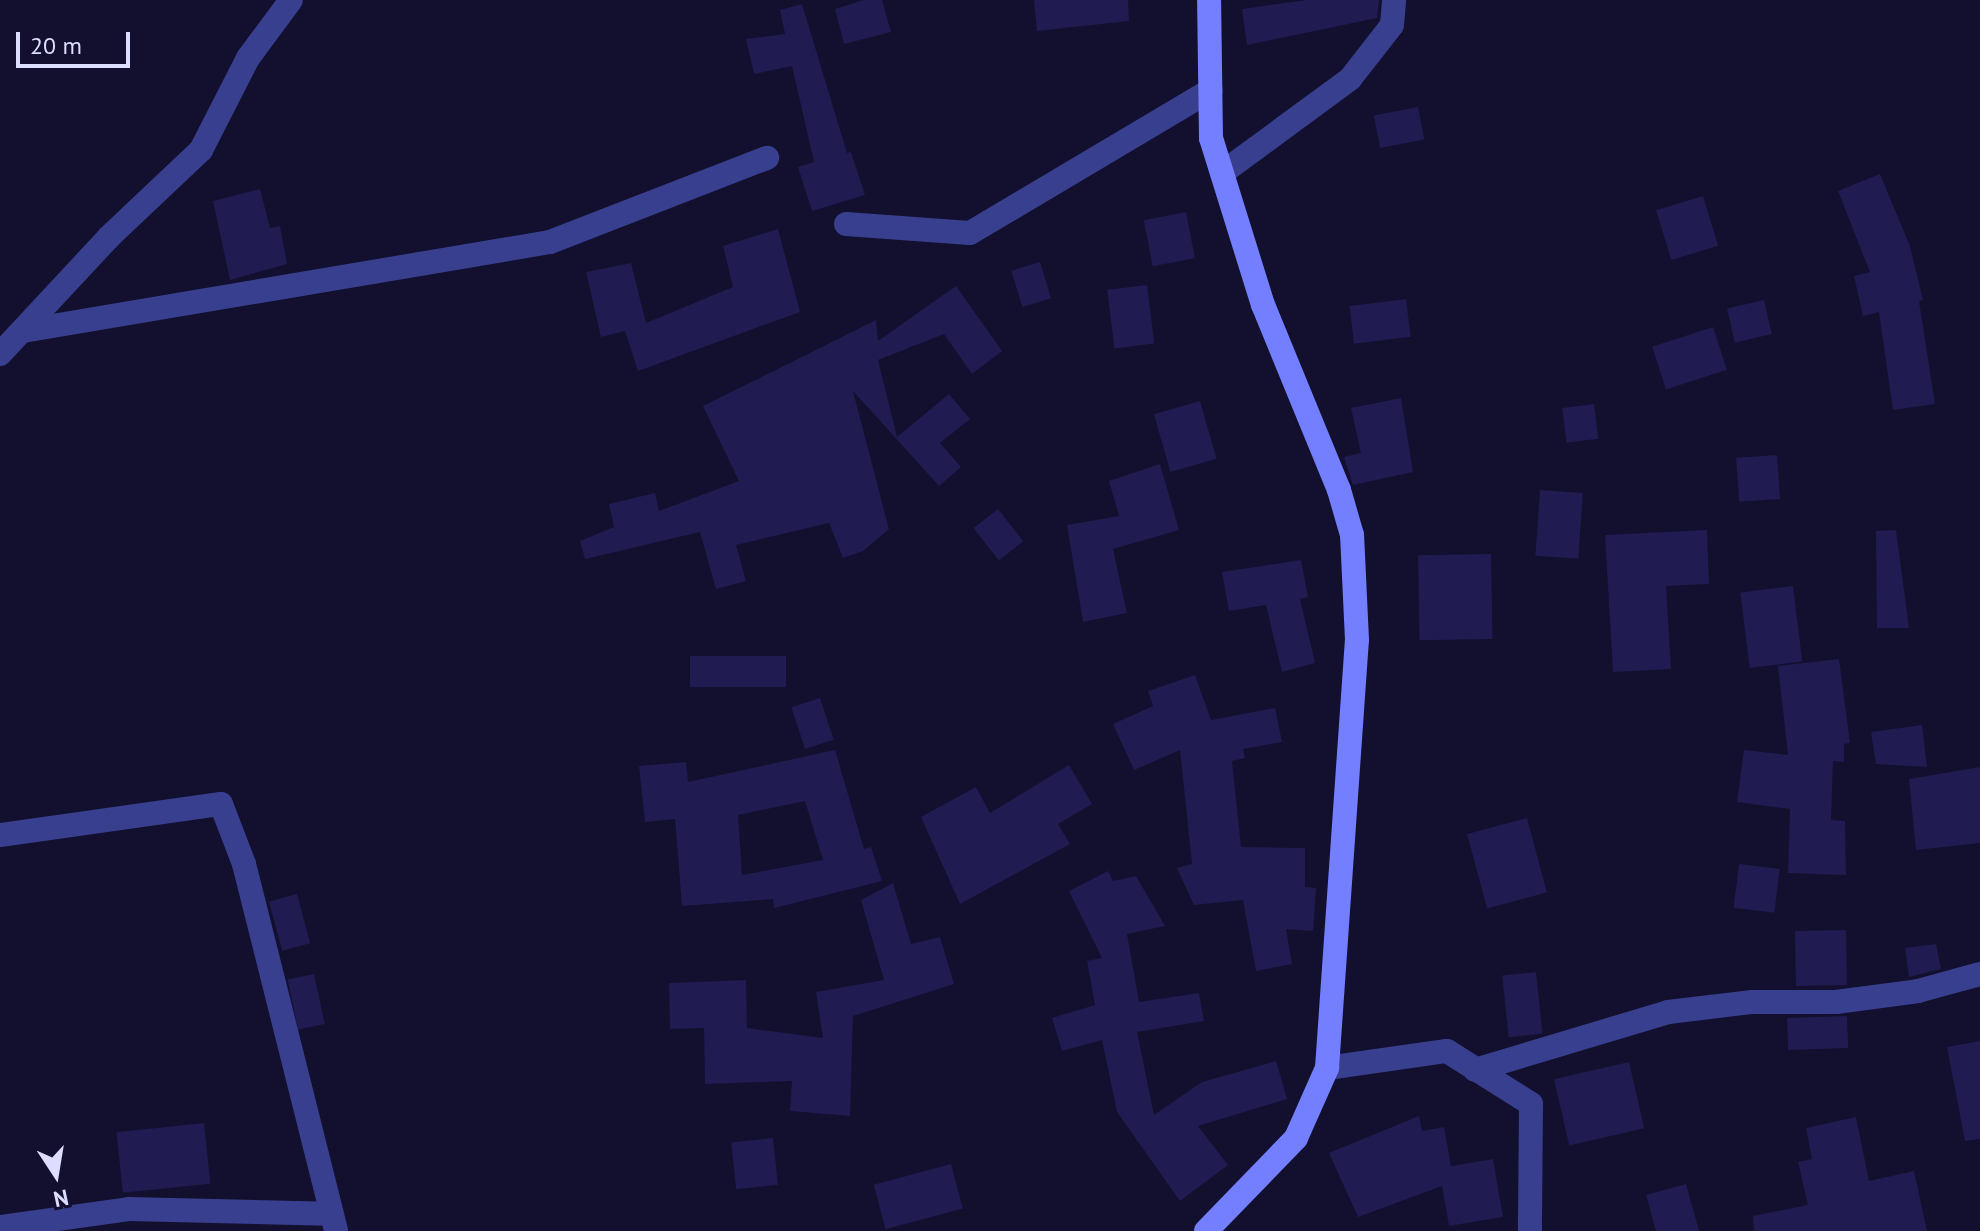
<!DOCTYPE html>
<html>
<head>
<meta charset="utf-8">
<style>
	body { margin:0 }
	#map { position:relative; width:1980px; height:1231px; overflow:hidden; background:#12102e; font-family:"PT Sans",sans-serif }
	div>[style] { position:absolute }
	.building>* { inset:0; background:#201b50; transform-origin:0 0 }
	.street>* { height:24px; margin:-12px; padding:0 12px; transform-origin:12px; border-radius:12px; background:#393f8f }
	.secondary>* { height:24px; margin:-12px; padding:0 12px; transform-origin:12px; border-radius:12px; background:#747fff }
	span { translate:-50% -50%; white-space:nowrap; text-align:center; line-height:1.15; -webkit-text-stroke:8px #12102e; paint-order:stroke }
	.north { position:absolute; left:16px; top:1135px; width:80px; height:80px; -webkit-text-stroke:6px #12102e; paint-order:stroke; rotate:168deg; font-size:22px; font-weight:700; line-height:32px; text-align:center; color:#ddf }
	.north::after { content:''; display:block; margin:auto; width:28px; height:36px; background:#ddf; clip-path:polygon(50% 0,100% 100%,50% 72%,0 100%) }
	.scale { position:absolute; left:16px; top:32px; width:114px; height:36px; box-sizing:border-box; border:4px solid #ddf; border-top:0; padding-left:10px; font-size:24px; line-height:28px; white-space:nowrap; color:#ddf; -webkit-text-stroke:6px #12102e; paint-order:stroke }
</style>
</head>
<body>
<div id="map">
	<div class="building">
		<div style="clip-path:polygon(864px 0,882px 0,891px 32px,844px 44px,835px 9px)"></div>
		<div style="clip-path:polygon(1034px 0,1128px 0,1129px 21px,1037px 31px)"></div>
		<div style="clip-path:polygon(1307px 0,1379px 0,1377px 18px,1247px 45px,1242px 9px)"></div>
		<div style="clip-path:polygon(802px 4px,847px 153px,851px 152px,865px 195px,812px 211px,798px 167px,814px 162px,792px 66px,754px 74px,746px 39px,785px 34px,780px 10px)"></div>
		<div style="left:1418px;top:107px;width:33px;height:45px;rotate:79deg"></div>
		<div style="clip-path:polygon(1880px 174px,1910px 246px,1923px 300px,1919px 301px,1935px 404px,1893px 410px,1879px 312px,1863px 316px,1854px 276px,1870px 272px,1838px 191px)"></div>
		<div style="clip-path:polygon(260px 189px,270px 228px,280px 226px,287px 264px,230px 280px,213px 201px)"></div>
		<div style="left:1703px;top:196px;width:52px;height:49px;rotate:73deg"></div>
		<div style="left:1186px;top:212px;width:47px;height:43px;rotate:79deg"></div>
		<div style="clip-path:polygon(778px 229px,800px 312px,638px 371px,625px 331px,601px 337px,586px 272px,631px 263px,646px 323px,733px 287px,723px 246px)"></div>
		<div style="left:1040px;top:262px;width:38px;height:30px;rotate:73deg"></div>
		<div style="left:1147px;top:285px;width:59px;height:40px;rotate:83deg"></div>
		<div style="clip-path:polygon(956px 286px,1002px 351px,972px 374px,944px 334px,878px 360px,897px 437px,949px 394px,970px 419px,940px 443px,961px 467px,939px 486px,853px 391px,889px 529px,863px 551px,843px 558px,829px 523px,736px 545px,746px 581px,716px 589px,700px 532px,585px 559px,580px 541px,614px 527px,609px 504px,655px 493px,659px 511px,739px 481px,703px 406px,876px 320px,878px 341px)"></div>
		<div style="left:1406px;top:299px;width:38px;height:57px;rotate:83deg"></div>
		<div style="left:1764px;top:300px;width:35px;height:38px;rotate:77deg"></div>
		<div style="left:1713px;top:327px;width:45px;height:64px;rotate:72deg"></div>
		<div style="clip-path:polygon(1401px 398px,1413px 472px,1353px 485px,1344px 457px,1361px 453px,1351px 408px)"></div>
		<div style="left:1200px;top:401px;width:60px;height:48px;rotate:74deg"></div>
		<div style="left:1594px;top:404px;width:35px;height:32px;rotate:83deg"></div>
		<div style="left:1777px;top:455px;width:44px;height:41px;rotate:86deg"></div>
		<div style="clip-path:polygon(1160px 464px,1179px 530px,1113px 549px,1127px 613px,1083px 622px,1067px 525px,1119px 516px,1109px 481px)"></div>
		<div style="left:1540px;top:490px;width:43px;height:66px;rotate:4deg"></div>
		<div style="left:998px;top:509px;width:41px;height:31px;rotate:52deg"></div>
		<div style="clip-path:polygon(1707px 530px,1709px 584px,1666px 586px,1671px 669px,1613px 672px,1605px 535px)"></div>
		<div style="clip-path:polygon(1896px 530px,1909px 628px,1877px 628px,1876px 531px)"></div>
		<div style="left:1491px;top:554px;width:85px;height:73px;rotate:89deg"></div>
		<div style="clip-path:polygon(1301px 560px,1308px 597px,1300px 599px,1315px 663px,1282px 672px,1266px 605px,1229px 611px,1222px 572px)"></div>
		<div style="left:1793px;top:586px;width:76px;height:53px;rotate:83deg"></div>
		<div style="left:786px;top:656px;width:31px;height:96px;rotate:90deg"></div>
		<div style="clip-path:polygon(1839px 659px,1850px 743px,1844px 744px,1844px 762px,1833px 761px,1831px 820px,1845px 821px,1846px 875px,1788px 873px,1790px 809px,1737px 802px,1744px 750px,1788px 755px,1778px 666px)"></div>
		<div style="clip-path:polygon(1195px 675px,1211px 720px,1275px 708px,1282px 742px,1243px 749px,1245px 758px,1232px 761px,1241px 847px,1305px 848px,1305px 887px,1316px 888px,1313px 931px,1286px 929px,1292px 964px,1256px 971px,1243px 900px,1194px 905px,1177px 868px,1192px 864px,1180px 750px,1134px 770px,1113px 724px,1153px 706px,1148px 691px)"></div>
		<div style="left:820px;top:698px;width:44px;height:30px;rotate:72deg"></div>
		<div style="clip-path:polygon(1922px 725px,1927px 767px,1876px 764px,1871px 732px)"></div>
		<div style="clip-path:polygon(evenodd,835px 750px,864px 849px,871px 847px,882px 881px,774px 908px,773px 899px,682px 906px,675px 819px,645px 822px,639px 766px,686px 762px,688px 782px,835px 750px,805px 801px,823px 860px,742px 875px,738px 815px,805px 801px)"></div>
		<div style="clip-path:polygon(1069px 765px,1092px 804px,1058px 824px,1070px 844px,960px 904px,921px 817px,976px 787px,990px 813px)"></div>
		<div style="clip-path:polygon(1980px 767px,1980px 843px,1916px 850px,1909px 779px)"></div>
		<div style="left:1527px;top:818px;width:77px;height:62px;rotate:75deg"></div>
		<div style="left:1739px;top:864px;width:41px;height:44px;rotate:7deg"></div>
		<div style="clip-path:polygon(1108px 871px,1113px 881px,1136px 876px,1165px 926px,1127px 934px,1139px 1002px,1199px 993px,1204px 1021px,1137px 1032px,1154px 1115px,1202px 1082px,1276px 1061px,1287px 1099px,1198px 1126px,1228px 1165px,1180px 1201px,1117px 1112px,1102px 1040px,1062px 1051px,1052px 1018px,1095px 1005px,1087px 961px,1102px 958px,1069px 891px)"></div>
		<div style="clip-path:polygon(893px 883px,911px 944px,940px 937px,954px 984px,853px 1016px,850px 1116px,790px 1111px,792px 1081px,705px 1084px,704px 1028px,670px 1029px,669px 983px,746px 980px,747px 1028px,823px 1038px,816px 992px,884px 980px,861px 900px)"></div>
		<div style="left:297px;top:894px;width:51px;height:29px;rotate:75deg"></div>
		<div style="left:1846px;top:930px;width:55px;height:51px;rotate:89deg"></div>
		<div style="clip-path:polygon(1936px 944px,1941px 969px,1909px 977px,1905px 948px)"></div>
		<div style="left:1536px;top:972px;width:62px;height:34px;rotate:84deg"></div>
		<div style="left:314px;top:974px;width:51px;height:27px;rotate:78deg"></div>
		<div style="left:1847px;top:1016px;width:32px;height:60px;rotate:88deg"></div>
		<div style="clip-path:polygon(1980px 1041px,1980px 1139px,1965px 1141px,1947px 1047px)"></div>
		<div style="left:1629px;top:1062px;width:68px;height:77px;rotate:77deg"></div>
		<div style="clip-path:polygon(1419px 1116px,1422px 1131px,1444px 1127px,1451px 1166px,1493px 1159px,1503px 1217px,1449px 1226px,1442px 1186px,1358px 1217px,1329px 1153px)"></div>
		<div style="clip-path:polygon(1856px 1117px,1869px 1181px,1914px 1171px,1927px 1231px,1754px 1231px,1753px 1216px,1808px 1205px,1798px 1162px,1812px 1159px,1806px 1128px)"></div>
		<div style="left:204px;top:1123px;width:61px;height:88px;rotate:84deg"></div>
		<div style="left:773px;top:1138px;width:47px;height:42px;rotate:84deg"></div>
		<div style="left:951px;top:1164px;width:46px;height:80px;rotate:75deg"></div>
		<div style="clip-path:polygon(1686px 1184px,1699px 1231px,1656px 1231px,1646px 1195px)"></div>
	</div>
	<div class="street">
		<div style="left:1222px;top:173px;width:159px;rotate:-36.3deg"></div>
		<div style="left:1350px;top:79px;width:68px;rotate:-52.1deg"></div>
		<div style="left:1392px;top:25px;width:25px;rotate:-85deg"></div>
		<div style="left:846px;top:224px;width:124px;rotate:4.2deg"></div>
		<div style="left:970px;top:233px;width:280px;rotate:-30.7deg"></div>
		<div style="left:23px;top:331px;width:534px;rotate:-9.59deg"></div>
		<div style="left:550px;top:242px;width:233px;rotate:-21.2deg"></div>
		<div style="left:0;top:354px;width:160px;rotate:-47deg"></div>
		<div style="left:109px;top:237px;width:127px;rotate:-43.4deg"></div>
		<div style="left:201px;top:150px;width:103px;rotate:-62.9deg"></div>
		<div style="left:248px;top:58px;width:72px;rotate:-53.4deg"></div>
		<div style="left:0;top:835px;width:223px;rotate:-8deg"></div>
		<div style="left:221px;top:804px;width:64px;rotate:69deg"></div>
		<div style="left:244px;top:864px;width:378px;rotate:75.9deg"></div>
		<div style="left:1327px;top:1068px;width:121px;rotate:-8.1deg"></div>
		<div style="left:1447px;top:1051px;width:99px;rotate:32.2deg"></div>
		<div style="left:1531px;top:1104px;width:127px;rotate:90.5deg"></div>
		<div style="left:1475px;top:1070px;width:202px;rotate:-16.7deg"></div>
		<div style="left:1668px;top:1012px;width:85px;rotate:-6.8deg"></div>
		<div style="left:1752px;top:1002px;width:84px"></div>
		<div style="left:1836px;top:1002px;width:83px;rotate:-7.6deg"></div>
		<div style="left:1918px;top:991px;width:64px;rotate:-15.3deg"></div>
		<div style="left:0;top:1227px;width:130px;rotate:-7.9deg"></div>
		<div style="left:129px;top:1209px;width:199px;rotate:1.4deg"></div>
	</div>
	<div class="secondary">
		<div style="left:1206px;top:1231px;width:129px;rotate:-45.9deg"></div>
		<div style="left:1296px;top:1138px;width:77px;rotate:-66.1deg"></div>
		<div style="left:1327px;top:1068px;width:429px;rotate:-86deg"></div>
		<div style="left:1357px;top:640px;width:105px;rotate:-92.7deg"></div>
		<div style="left:1352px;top:535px;width:47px;rotate:-106.1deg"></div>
		<div style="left:1339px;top:490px;width:200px;rotate:-112.3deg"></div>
		<div style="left:1263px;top:305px;width:175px;rotate:-107.3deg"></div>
		<div style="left:1211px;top:138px;width:138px;rotate:-90.8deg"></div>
	</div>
	<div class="north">N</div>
	<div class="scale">20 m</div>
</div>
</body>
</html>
